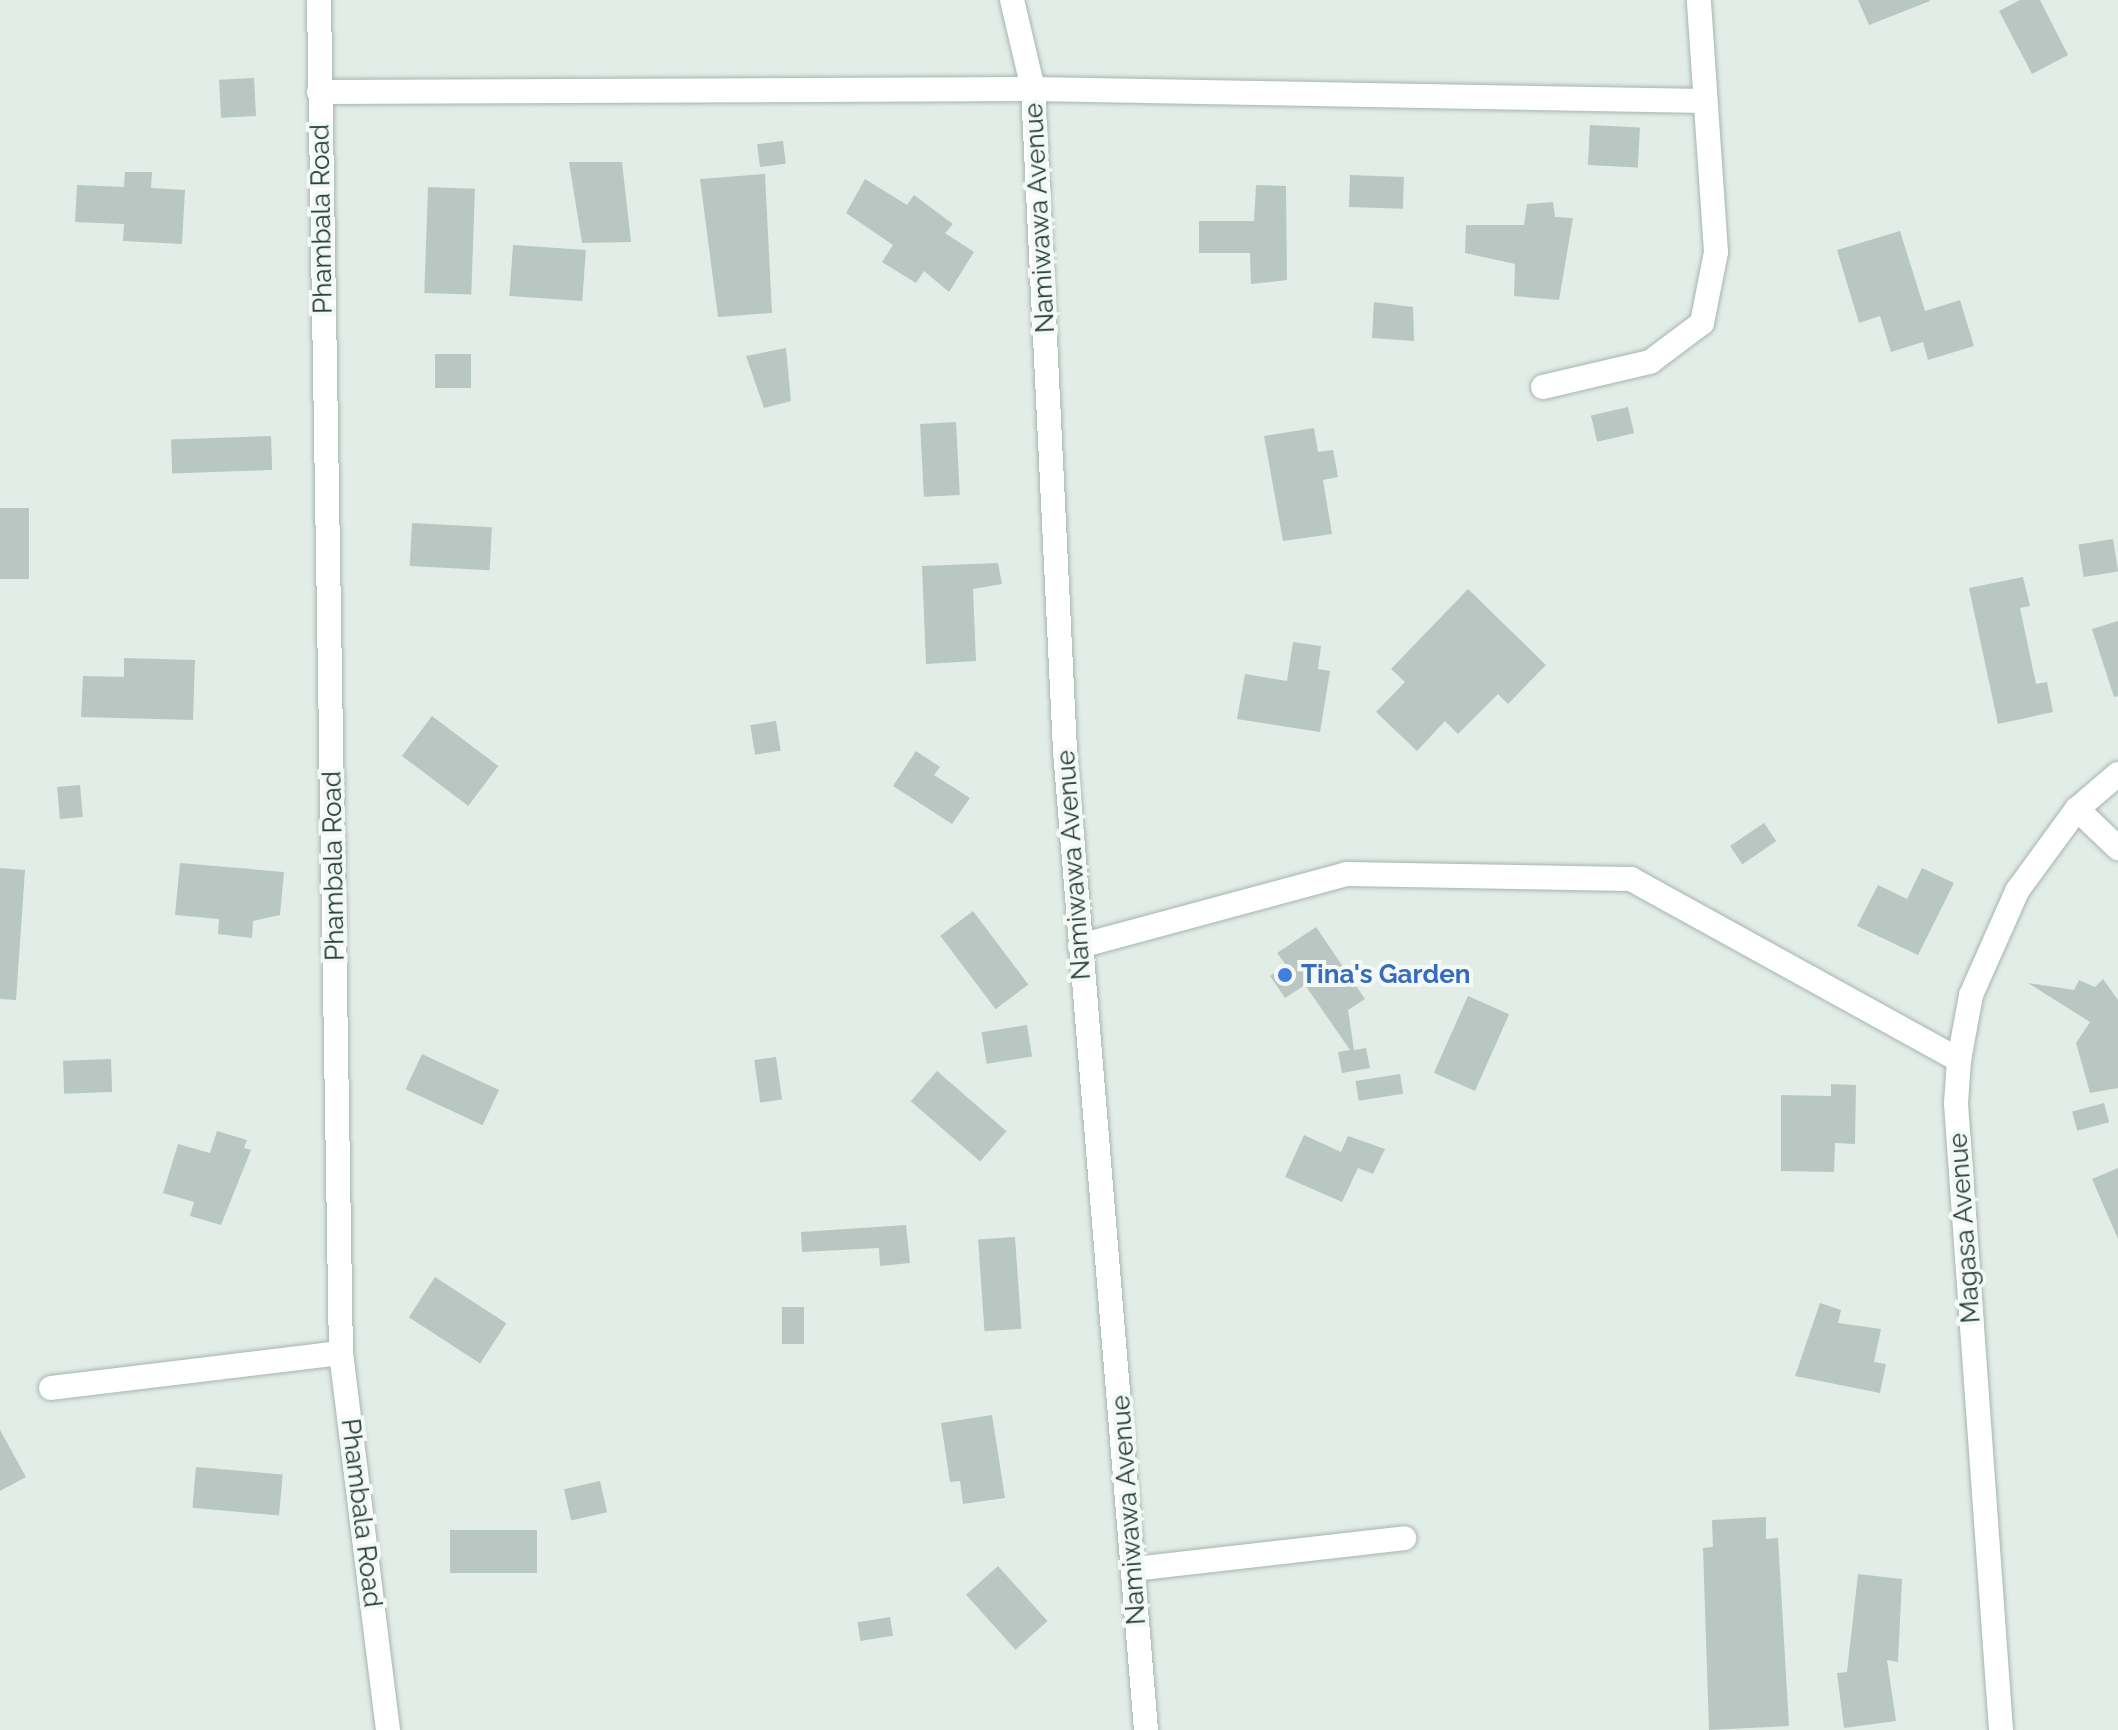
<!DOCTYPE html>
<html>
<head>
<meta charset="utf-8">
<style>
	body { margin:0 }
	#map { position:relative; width:2118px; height:1730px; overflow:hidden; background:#e3ede8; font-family:Raleway,sans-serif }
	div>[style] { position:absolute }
	.building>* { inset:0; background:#b8c7c1; transform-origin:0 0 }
	.roads { filter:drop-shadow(0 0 2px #a6b5af) drop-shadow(0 0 2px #a6b5af) }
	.minor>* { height:24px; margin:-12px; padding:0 12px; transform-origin:12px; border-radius:12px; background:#fff }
	.dots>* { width:22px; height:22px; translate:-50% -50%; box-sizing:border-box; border:4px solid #f4f9f6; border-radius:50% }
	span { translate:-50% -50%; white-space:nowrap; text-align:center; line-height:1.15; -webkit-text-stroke:8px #f4f9f6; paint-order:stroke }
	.street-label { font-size:26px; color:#233e37 }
	.shop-label { font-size:26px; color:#366cbe; font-weight:700 }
	.left { translate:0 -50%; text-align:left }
</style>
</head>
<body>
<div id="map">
	<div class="building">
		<div style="clip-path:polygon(1858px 0,1929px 0,1930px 1px,1869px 25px)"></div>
		<div style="clip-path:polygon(2020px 0,2040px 0,2068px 55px,2032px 74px,1999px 11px)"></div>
		<div style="left:254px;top:78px;width:38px;height:35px;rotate:87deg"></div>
		<div style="left:1590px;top:125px;width:50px;height:40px;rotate:3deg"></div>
		<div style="left:783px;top:141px;width:23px;height:26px;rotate:83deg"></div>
		<div style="clip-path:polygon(569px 162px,622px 162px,631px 242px,582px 243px)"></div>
		<div style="clip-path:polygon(125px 172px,152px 172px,151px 188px,185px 190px,182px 244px,123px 241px,124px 224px,75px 222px,77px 185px,124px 187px)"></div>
		<div style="clip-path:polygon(765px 174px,772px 313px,718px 317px,700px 179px)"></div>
		<div style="left:1350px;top:175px;width:54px;height:32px;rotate:2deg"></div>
		<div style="clip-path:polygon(865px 179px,907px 205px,914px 195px,953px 224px,945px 233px,974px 252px,949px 292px,924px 271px,916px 283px,882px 262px,893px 245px,846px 213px)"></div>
		<div style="clip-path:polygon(1256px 185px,1286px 186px,1287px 280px,1251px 284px,1250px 253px,1199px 253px,1199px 221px,1254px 221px)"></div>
		<div style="left:428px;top:187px;width:47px;height:106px;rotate:2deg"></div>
		<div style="clip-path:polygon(1553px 202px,1555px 217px,1573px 218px,1559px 300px,1514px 296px,1515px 264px,1465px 253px,1466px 225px,1524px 225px,1527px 204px)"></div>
		<div style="clip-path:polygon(1900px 231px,1925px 311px,1960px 300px,1974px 346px,1928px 360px,1923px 342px,1891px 352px,1880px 316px,1859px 323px,1837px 250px)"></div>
		<div style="left:513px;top:245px;width:73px;height:51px;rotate:4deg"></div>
		<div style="clip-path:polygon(1374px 302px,1413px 307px,1414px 341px,1372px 338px)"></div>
		<div style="clip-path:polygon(786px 348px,791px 401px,764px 408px,746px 356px)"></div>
		<div style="left:435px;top:354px;width:36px;height:34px"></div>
		<div style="left:1628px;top:407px;width:27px;height:38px;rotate:77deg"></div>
		<div style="left:956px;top:422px;width:73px;height:36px;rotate:87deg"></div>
		<div style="clip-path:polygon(1314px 428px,1318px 452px,1333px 450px,1338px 477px,1323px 480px,1332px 534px,1283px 541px,1264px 436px)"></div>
		<div style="left:271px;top:436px;width:34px;height:100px;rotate:88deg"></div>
		<div style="left:29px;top:508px;width:71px;height:29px;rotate:90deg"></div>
		<div style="left:412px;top:523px;width:80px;height:43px;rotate:3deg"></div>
		<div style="left:2113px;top:539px;width:33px;height:35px;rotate:81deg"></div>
		<div style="clip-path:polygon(998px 563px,1002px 584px,973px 589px,976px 661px,926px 664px,922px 566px)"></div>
		<div style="clip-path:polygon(2023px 577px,2030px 606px,2020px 608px,2036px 684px,2047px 682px,2053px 712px,1998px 724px,1969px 588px)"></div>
		<div style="clip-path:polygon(1468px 589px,1546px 665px,1508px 704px,1498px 694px,1458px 734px,1445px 721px,1417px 751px,1376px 712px,1405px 682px,1391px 669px)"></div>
		<div style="clip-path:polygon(2118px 621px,2118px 696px,2114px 697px,2092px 629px)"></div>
		<div style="clip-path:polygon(1293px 642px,1321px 646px,1318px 669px,1330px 671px,1320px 732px,1237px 719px,1245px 674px,1287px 681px)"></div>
		<div style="clip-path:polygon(124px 658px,195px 660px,193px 720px,81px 717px,83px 676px,124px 677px)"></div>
		<div style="left:432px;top:716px;width:83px;height:50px;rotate:37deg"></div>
		<div style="left:776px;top:721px;width:30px;height:26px;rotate:81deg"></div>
		<div style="clip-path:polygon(916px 751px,940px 767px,934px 775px,970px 798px,952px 824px,893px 786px)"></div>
		<div style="left:80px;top:785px;width:32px;height:23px;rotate:85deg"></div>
		<div style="left:1764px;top:823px;width:22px;height:41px;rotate:56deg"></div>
		<div style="clip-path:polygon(180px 863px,284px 872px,280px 915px,253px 921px,252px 938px,218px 934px,219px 919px,175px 915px)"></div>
		<div style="clip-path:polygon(0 868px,25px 870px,16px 1000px,0 999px)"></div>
		<div style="clip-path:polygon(1922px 868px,1954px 883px,1918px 955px,1857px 926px,1878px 885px,1907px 899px)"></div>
		<div style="left:973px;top:911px;width:92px;height:41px;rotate:53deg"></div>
		<div style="clip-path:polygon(1316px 927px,1365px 999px,1348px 1010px,1354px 1050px,1366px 1048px,1370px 1068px,1342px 1073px,1338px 1052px,1350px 1050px,1305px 985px,1285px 998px,1270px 976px,1286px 965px,1277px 953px)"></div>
		<div style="clip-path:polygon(2103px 979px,2118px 1000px,2118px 1088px,2090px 1093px,2076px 1043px,2090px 1022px,2028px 983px,2074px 990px,2079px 980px,2095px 987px)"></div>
		<div style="left:1468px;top:996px;width:45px;height:84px;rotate:24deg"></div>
		<div style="left:1027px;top:1025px;width:32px;height:46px;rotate:81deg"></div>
		<div style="left:422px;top:1054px;width:85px;height:39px;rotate:25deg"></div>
		<div style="left:776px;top:1057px;width:43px;height:22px;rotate:82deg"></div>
		<div style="left:111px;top:1059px;width:33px;height:48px;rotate:88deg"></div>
		<div style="left:937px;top:1071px;width:92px;height:40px;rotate:41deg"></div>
		<div style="left:1400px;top:1074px;width:20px;height:45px;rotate:81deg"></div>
		<div style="clip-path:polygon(1831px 1084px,1856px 1085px,1855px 1144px,1835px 1143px,1834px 1172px,1781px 1171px,1781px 1095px,1831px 1096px)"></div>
		<div style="left:2104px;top:1103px;width:20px;height:33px;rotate:75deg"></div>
		<div style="clip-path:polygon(217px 1131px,247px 1140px,244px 1148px,251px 1150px,221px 1225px,190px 1216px,194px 1202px,163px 1193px,178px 1144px,210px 1153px)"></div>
		<div style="clip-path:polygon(1304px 1135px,1341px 1152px,1348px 1136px,1385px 1149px,1373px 1174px,1358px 1168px,1342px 1202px,1285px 1177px)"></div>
		<div style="clip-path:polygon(2118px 1168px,2118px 1239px,2092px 1179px)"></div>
		<div style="clip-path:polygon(906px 1225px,910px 1263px,880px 1266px,879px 1248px,802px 1252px,801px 1232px)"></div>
		<div style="left:1015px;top:1237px;width:92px;height:37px;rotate:86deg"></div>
		<div style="left:435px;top:1277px;width:85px;height:48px;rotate:33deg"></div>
		<div style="clip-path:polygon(1820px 1303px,1841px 1310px,1838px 1323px,1881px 1329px,1874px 1362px,1886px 1364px,1880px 1393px,1795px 1376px)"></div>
		<div style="left:782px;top:1307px;width:22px;height:37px"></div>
		<div style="clip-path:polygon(992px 1415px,1005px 1498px,963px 1504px,960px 1481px,950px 1482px,941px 1423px)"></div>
		<div style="clip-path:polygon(0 1430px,26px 1477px,0 1491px)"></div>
		<div style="left:196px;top:1467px;width:87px;height:41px;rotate:5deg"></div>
		<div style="left:600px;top:1481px;width:32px;height:37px;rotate:77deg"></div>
		<div style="clip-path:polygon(1766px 1517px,1766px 1539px,1778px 1538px,1789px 1726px,1709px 1730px,1703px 1548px,1713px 1547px,1712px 1520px)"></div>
		<div style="left:450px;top:1530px;width:87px;height:43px"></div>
		<div style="left:998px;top:1566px;width:74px;height:43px;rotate:48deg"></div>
		<div style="clip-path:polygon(1858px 1574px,1902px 1579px,1898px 1662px,1887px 1660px,1896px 1721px,1844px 1728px,1837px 1673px,1847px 1672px)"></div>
		<div style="left:890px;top:1617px;width:19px;height:33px;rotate:81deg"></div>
	</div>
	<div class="roads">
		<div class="minor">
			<div style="left:319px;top:0;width:1353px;rotate:89.07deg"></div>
			<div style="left:341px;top:1353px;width:380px;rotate:82.9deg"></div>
			<div style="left:1012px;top:0;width:91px;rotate:76.7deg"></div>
			<div style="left:1033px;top:89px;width:663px;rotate:87.23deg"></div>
			<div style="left:1065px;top:751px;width:982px;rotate:85.27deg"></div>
			<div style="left:319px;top:92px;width:714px;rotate:-0.24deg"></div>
			<div style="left:1033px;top:89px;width:671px;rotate:1.02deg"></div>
			<div style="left:1543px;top:387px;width:110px;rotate:-13.2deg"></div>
			<div style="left:1650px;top:362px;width:65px;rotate:-36.9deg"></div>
			<div style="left:1702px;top:323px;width:72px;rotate:-78.8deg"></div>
			<div style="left:1716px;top:252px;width:253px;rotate:-93.9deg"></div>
			<div style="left:2077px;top:809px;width:57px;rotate:43.6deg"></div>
			<div style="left:1080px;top:946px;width:276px;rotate:-15.1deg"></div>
			<div style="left:1346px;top:874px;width:285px;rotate:1deg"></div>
			<div style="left:1631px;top:879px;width:375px;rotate:28.9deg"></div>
			<div style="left:51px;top:1388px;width:292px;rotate:-6.9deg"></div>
			<div style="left:1134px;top:1569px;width:272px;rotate:-6.5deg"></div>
			<div style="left:2001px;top:1730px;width:629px;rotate:-94.11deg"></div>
			<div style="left:1956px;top:1103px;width:43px;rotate:-86deg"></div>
			<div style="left:1959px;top:1060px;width:66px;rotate:-79.5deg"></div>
			<div style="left:1971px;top:995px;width:114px;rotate:-66.1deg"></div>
			<div style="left:2017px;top:891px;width:102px;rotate:-53.8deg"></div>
			<div style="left:2077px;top:809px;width:54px;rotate:-40.5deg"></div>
		</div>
	</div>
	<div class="dots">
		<div style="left:1285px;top:975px;background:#3f7fe0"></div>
	</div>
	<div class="street-label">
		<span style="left:1040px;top:218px;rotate:-93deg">Namiwawa Avenue</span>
		<span style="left:322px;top:219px;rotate:-91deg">Phambala Road</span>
		<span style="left:1074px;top:865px;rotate:-94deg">Namiwawa Avenue</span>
		<span style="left:334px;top:866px;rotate:-91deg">Phambala Road</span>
		<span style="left:1965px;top:1228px;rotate:-94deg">Magasa Avenue</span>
		<span style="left:1129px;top:1510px;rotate:-94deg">Namiwawa Avenue</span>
		<span style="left:361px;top:1513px;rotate:83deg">Phambala Road</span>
	</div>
	<div class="shop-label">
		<span class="left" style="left:1301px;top:975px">Tina's Garden</span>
	</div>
</div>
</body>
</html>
